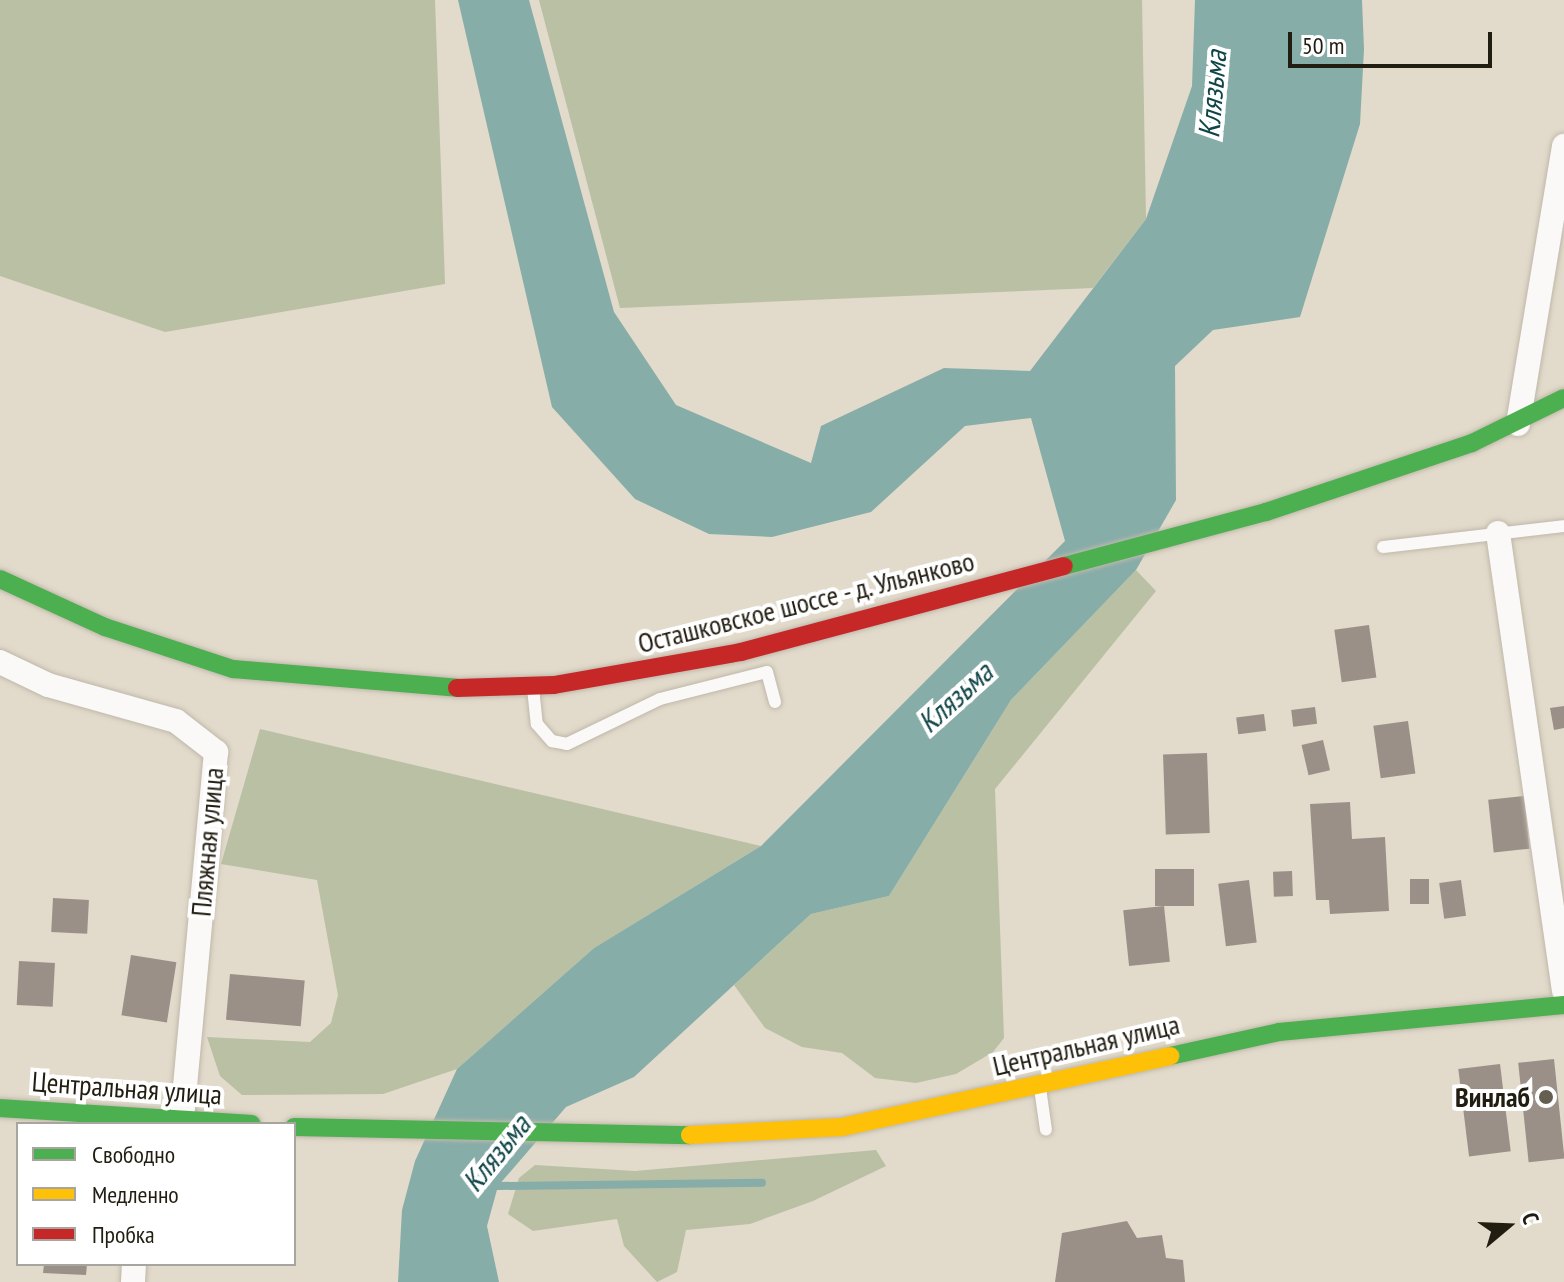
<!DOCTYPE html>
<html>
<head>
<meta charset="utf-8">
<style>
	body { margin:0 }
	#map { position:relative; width:1564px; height:1282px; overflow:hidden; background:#e2daca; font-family:"PT Sans Narrow",sans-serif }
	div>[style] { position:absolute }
	.forest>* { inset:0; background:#b9c0a4 }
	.water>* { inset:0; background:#87ada9 }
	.stream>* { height:8px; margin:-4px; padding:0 4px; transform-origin:4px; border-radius:4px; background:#87ada9 }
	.building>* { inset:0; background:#9a9088; transform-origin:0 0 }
	.roads { filter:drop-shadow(0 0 2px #bfb8ab) drop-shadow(0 0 2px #bfb8ab) }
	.lane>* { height:12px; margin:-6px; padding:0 6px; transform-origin:6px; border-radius:6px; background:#fbf9f7 }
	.street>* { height:24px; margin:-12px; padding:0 12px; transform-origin:12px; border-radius:12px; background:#fbf9f7 }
	.fast>* { height:18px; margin:-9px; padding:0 9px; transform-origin:9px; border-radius:9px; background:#4caf50 }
	.slow>* { height:18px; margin:-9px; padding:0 9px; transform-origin:9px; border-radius:9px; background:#ffc107 }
	.jam>* { height:18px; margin:-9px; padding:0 9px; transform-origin:9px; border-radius:9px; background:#c62828 }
	.dots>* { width:22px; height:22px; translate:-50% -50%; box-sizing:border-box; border:4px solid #fff; border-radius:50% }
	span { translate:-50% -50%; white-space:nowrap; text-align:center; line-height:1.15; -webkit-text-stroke:8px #fff; paint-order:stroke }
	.street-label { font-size:28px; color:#221d11 }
	.poi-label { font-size:28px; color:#221d11; font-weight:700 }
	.right { translate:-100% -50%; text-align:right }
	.water-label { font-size:30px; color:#114648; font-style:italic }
	.legend { position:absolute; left:16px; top:1122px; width:280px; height:144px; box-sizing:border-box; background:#fff; border:2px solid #a7a5a0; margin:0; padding:10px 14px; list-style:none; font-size:24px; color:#221d11 }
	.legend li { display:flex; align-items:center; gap:16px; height:40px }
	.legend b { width:40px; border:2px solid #a7a5a0 }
	.north { position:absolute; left:1468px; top:1186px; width:80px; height:80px; -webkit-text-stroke:6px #fff; paint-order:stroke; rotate:71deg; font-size:22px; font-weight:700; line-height:32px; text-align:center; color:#221d11 }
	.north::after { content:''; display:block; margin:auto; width:28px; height:36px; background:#221d11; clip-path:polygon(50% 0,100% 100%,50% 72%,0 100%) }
	.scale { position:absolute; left:1288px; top:32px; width:204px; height:36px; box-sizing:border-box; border:4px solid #221d11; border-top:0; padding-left:10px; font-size:24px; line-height:28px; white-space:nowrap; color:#221d11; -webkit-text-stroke:6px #fff; paint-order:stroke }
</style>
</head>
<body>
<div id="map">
	<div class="forest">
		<div style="clip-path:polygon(0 0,435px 0,445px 284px,165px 332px,0 276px)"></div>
		<div style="clip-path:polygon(539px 0,1142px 0,1146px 219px,1093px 288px,620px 308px)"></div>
		<div style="clip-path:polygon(1136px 570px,1156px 591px,995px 789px,1004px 1038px,993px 1052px,956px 1074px,916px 1083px,875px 1078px,842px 1053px,802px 1047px,765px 1028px,734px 985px,811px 914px,889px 896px,1011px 700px)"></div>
		<div style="clip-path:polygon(260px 729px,761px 846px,594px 948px,457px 1069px,383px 1094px,242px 1095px,220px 1076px,207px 1037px,310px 1042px,331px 1023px,338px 995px,317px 880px,221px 864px)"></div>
		<div style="clip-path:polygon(876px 1150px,886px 1166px,813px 1201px,750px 1224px,686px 1230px,677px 1272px,657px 1282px,624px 1246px,617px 1219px,533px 1231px,508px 1214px,519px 1178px,535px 1165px,635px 1171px)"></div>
	</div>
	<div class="water">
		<div style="clip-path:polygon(458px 0,529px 0,614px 312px,676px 405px,811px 463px,821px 426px,944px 368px,1030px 371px,1146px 219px,1192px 86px,1195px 0,1362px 0,1364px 49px,1360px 124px,1300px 317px,1213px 330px,1175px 366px,1176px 500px,1136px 570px,1011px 700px,889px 896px,811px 914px,634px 1077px,566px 1107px,498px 1186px,487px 1226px,499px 1282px,398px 1282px,402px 1210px,415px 1161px,457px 1069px,594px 948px,761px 846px,1065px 541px,1031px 418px,965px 426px,871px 512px,772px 537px,709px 534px,635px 499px,552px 407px)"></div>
	</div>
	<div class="stream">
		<div style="left:498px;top:1186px;width:264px;rotate:-0.7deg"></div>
	</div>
	<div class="building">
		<div style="left:1369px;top:625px;width:53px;height:35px;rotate:82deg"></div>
		<div style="clip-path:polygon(1564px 706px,1564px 728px,1554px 730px,1550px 708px)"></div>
		<div style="left:1315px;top:707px;width:17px;height:24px;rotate:83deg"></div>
		<div style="left:1264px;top:714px;width:17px;height:28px;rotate:83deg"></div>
		<div style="left:1408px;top:721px;width:53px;height:35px;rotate:82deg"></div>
		<div style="left:1323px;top:740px;width:31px;height:22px;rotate:77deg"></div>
		<div style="left:1207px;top:753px;width:80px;height:44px;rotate:88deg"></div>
		<div style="left:1524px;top:796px;width:53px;height:36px;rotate:84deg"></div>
		<div style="clip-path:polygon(1350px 802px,1352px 839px,1385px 837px,1389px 911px,1330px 914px,1329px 900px,1316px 900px,1310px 804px)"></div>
		<div style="left:1155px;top:869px;width:39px;height:37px"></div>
		<div style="left:1292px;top:871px;width:25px;height:19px;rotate:88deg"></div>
		<div style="left:1410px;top:879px;width:19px;height:25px"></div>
		<div style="left:1249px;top:880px;width:63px;height:31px;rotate:83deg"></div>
		<div style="left:1461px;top:880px;width:36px;height:22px;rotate:82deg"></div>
		<div style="left:53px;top:898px;width:36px;height:34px;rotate:3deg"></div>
		<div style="left:1164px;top:906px;width:56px;height:41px;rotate:84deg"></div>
		<div style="left:131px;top:955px;width:46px;height:61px;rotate:9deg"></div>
		<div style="left:19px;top:961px;width:36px;height:44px;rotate:3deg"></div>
		<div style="left:230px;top:974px;width:75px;height:46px;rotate:5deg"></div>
		<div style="left:1554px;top:1059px;width:100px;height:36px;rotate:84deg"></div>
		<div style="left:1500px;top:1064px;width:88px;height:42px;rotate:83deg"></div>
		<div style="clip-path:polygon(1127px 1221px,1137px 1238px,1162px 1235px,1166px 1258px,1183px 1260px,1185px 1282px,1055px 1282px,1062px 1233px)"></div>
		<div style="clip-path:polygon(44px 1264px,87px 1264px,86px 1275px,43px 1273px)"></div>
	</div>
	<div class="roads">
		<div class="lane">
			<div style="left:1383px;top:547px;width:182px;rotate:-6.6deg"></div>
			<div style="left:533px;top:688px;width:36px;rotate:84deg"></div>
			<div style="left:537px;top:724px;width:23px;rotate:49deg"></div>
			<div style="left:552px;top:741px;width:15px;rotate:11deg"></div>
			<div style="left:567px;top:744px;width:103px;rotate:-25.8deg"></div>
			<div style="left:660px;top:699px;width:110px;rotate:-14.2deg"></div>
			<div style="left:767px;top:672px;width:31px;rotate:75deg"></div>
			<div style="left:1040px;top:1088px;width:42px;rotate:81.9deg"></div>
		</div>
		<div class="street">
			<div style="left:1518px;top:424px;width:282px;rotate:-80.6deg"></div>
			<div style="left:1498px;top:533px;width:462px;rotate:81.8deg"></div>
			<div style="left:0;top:662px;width:53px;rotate:25.6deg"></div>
			<div style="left:48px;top:685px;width:133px;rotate:15.7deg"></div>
			<div style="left:176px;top:721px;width:51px;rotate:37.8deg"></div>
			<div style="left:216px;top:752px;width:370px;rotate:95.3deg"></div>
			<div style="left:133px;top:1282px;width:18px;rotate:-87deg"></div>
		</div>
		<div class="fast">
			<div style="left:1064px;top:566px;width:209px;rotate:-15deg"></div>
			<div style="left:1266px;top:512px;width:217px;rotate:-18.5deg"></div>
			<div style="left:1472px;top:443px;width:102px;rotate:-26.1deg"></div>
			<div style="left:0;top:579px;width:115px;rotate:24.6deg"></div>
			<div style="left:105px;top:627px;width:135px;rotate:18.2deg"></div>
			<div style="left:233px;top:669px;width:225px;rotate:4.8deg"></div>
			<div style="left:1170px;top:1056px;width:112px;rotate:-12.4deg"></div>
			<div style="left:1279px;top:1032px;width:286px;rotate:-5.4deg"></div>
			<div style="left:0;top:1108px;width:252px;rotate:3.6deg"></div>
			<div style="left:294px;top:1127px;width:396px;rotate:1.2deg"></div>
		</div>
		<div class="slow">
			<div style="left:690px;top:1135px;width:152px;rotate:-3deg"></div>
			<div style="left:842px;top:1127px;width:336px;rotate:-12.2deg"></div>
		</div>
		<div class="jam">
			<div style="left:457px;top:688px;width:97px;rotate:-1.8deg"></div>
			<div style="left:554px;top:685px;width:190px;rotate:-10deg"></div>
			<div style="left:741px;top:652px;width:334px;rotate:-14.9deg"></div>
		</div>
	</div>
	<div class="dots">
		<div style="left:1546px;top:1097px;background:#655f52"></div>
	</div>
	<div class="street-label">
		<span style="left:806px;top:602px;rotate:-14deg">Осташковское шоссе - д. Ульянково</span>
		<span style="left:207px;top:842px;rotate:-85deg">Пляжная улица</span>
		<span style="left:1086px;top:1045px;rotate:-13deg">Центральная улица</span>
		<span style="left:127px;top:1088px;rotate:4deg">Центральная улица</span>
	</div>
	<div class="poi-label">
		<span class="right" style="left:1530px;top:1097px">Винлаб</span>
	</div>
	<div class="water-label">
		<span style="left:1212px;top:94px;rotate:-85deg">Клязьма</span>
		<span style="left:955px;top:697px;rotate:-42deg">Клязьма</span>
		<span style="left:496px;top:1153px;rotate:-51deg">Клязьма</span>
	</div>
	<ul class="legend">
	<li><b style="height:10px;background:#4caf50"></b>Свободно</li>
	<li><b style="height:10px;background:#ffc107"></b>Медленно</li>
	<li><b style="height:10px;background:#c62828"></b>Пробка</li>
	</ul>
	<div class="north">С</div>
	<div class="scale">50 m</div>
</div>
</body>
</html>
